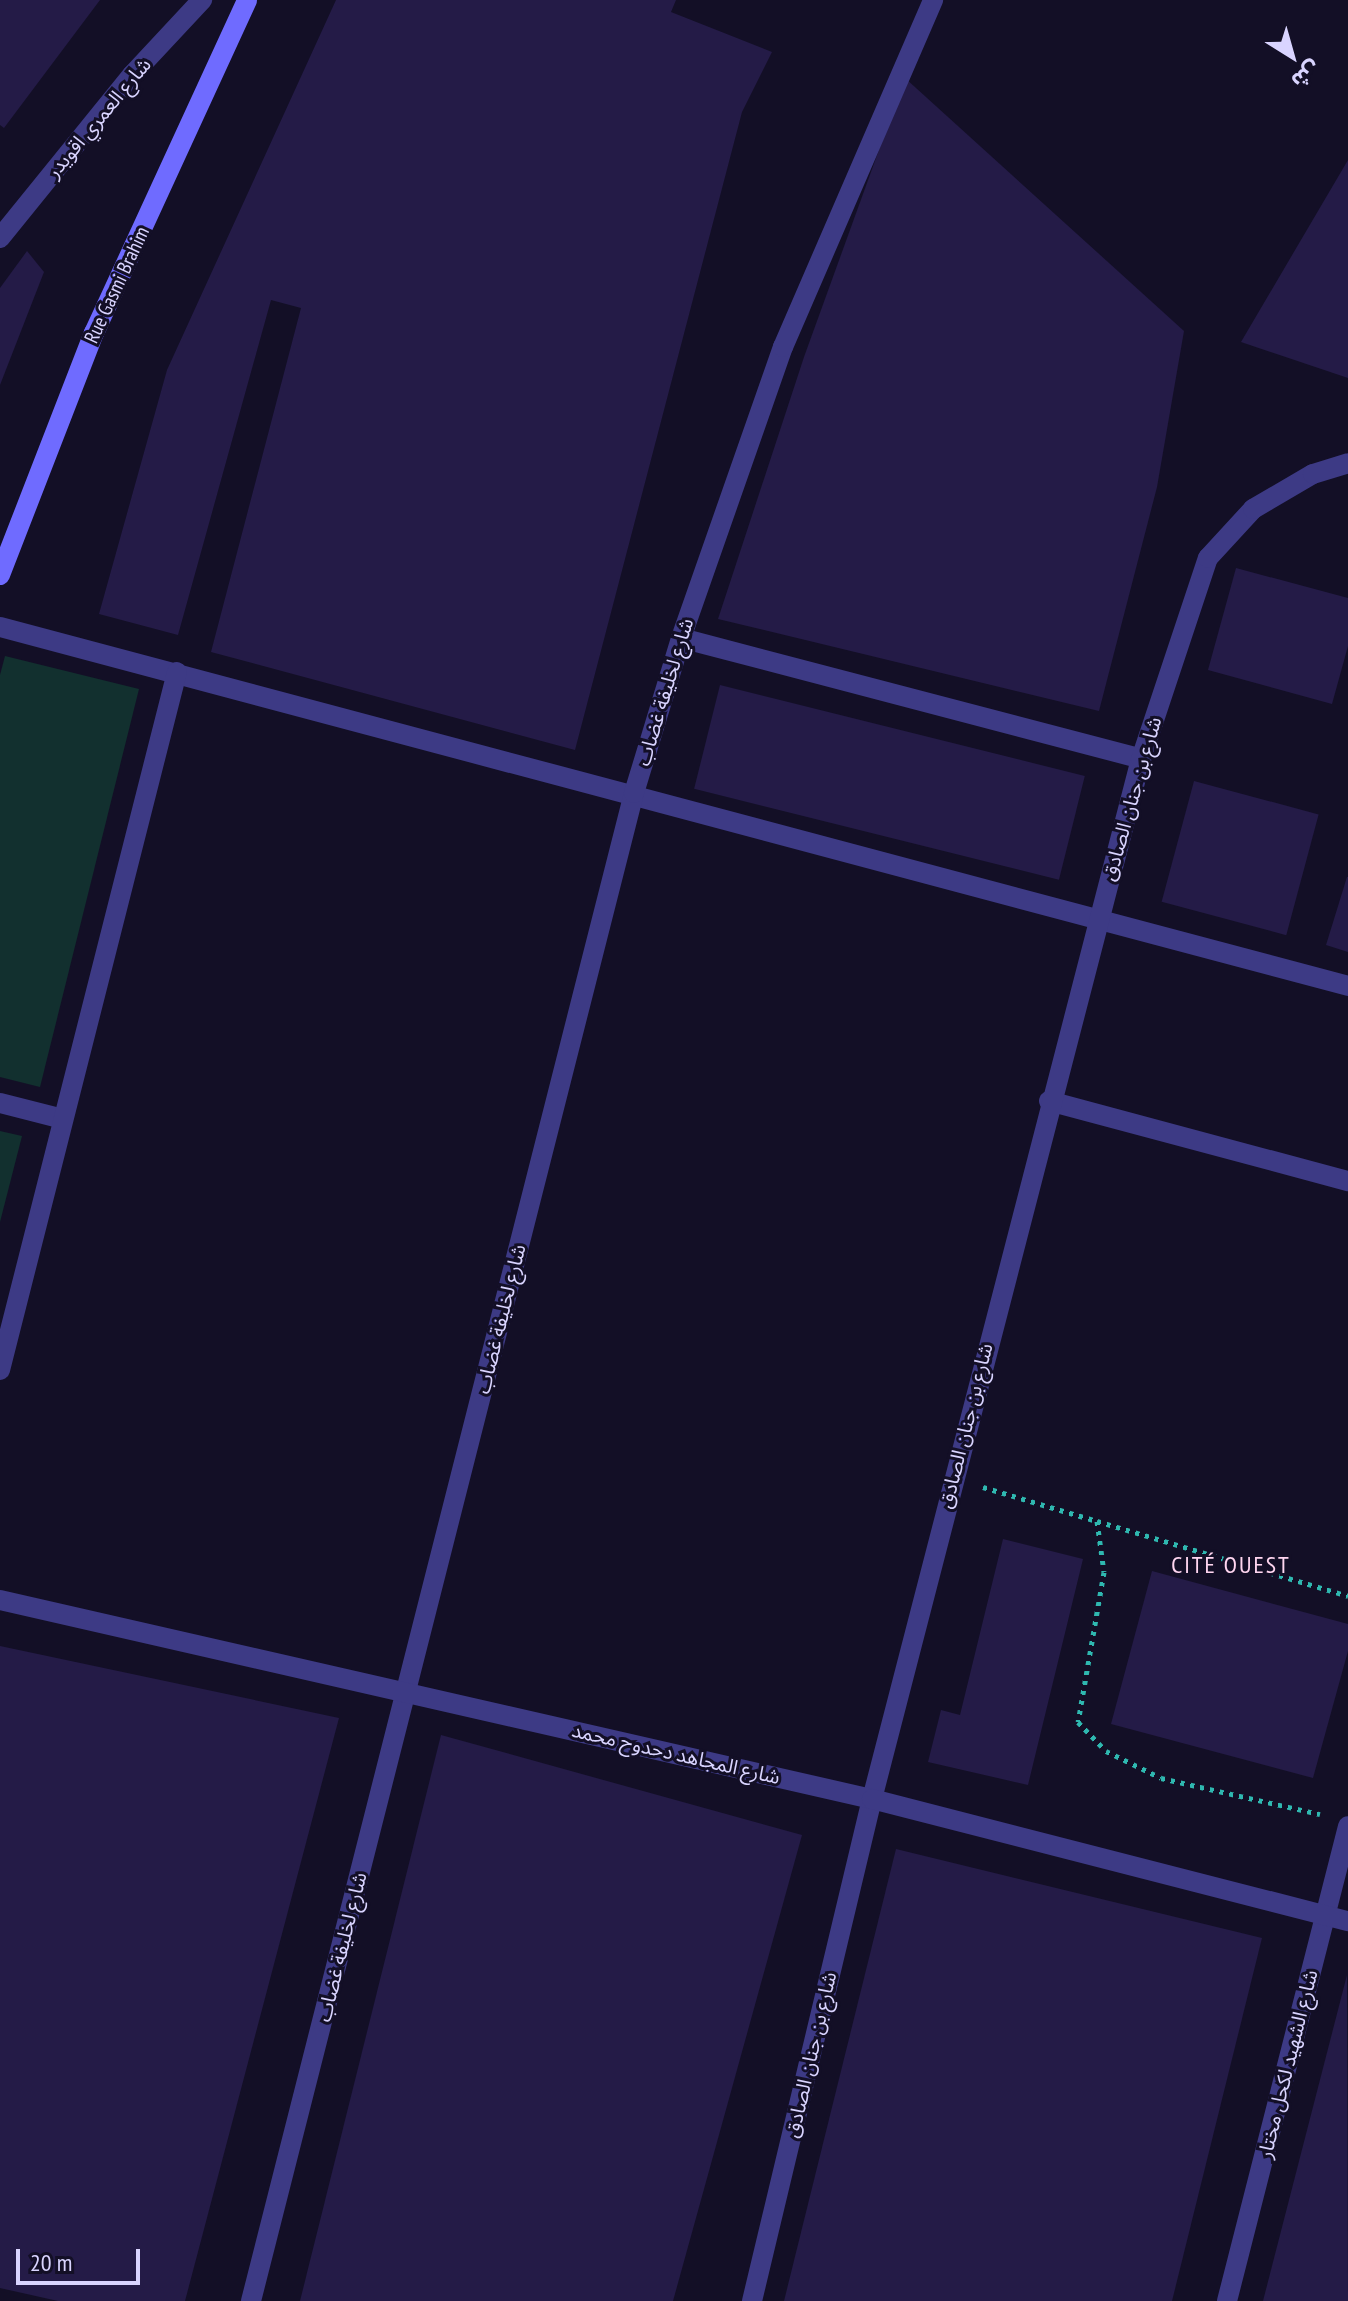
<!DOCTYPE html>
<html>
<head>
<meta charset="utf-8">
<style>
	body { margin:0 }
	#map { position:relative; width:1348px; height:2301px; overflow:hidden; background:#130f26; font-family:"PT Sans Narrow","Noto Sans Arabic",sans-serif }
	div>[style] { position:absolute }
	.green>* { inset:0; background:#12302f }
	.building>* { inset:0; background:#241b47; transform-origin:0 0 }
	.path>* { height:5px; margin-top:-2.5px; transform-origin:0; background:repeating-linear-gradient(90deg,#2fb8b0 0 4px,transparent 0 10px) }
	.minor>* { height:20px; margin:-10px; padding:0 10px; transform-origin:10px; border-radius:10px; background:#3d3a85 }
	.tertiary>* { height:20px; margin:-10px; padding:0 10px; transform-origin:10px; border-radius:10px; background:#3d3a85 }
	.secondary>* { height:20px; margin:-10px; padding:0 10px; transform-origin:10px; border-radius:10px; background:#6f6bff }
	span { translate:-50% -50%; white-space:nowrap; text-align:center; line-height:1.15; -webkit-text-stroke:6px #130f26; paint-order:stroke }
	.street-label { font-size:20px; color:#d9d4ff }
	.quarter-label { font-size:24px; color:#ffd6f0; letter-spacing:2px }
	.north { position:absolute; left:1252px; top:16px; width:80px; height:80px; -webkit-text-stroke:6px #130f26; paint-order:stroke; rotate:143deg; font-size:22px; font-weight:700; line-height:32px; text-align:center; color:#d9d4ff }
	.north::after { content:''; display:block; margin:auto; width:28px; height:36px; background:#d9d4ff; clip-path:polygon(50% 0,100% 100%,50% 72%,0 100%) }
	.scale { position:absolute; left:16px; top:2249px; width:124px; height:36px; box-sizing:border-box; border:4px solid #d9d4ff; border-top:0; padding-left:10px; font-size:24px; line-height:28px; white-space:nowrap; color:#d9d4ff; -webkit-text-stroke:6px #130f26; paint-order:stroke }
</style>
</head>
<body>
<div id="map">
	<div class="green">
		<div style="clip-path:polygon(5px 656px,139px 689px,40px 1087px,0 1077px,0 675px)"></div>
		<div style="clip-path:polygon(0 1131px,22px 1136px,0 1222px)"></div>
	</div>
	<div class="building">
		<div style="clip-path:polygon(0 0,100px 0,4px 128px,0 125px)"></div>
		<div style="clip-path:polygon(336px 0,676px 0,671px 12px,772px 52px,742px 112px,575px 750px,211px 652px,301px 308px,271px 300px,178px 635px,99px 614px,167px 370px)"></div>
		<div style="clip-path:polygon(905px 78px,1184px 331px,1157px 487px,1099px 711px,718px 619px,804px 357px)"></div>
		<div style="clip-path:polygon(1348px 160px,1348px 378px,1241px 342px)"></div>
		<div style="clip-path:polygon(27px 251px,44px 272px,0 385px,0 288px)"></div>
		<div style="clip-path:polygon(1236px 568px,1348px 598px,1348px 646px,1332px 704px,1208px 670px)"></div>
		<div style="left:720px;top:685px;width:376px;height:107px;rotate:14deg"></div>
		<div style="left:1194px;top:781px;width:129px;height:125px;rotate:15deg"></div>
		<div style="clip-path:polygon(1347px 877px,1348px 877px,1348px 952px,1326px 945px)"></div>
		<div style="clip-path:polygon(1003px 1539px,1083px 1559px,1028px 1785px,928px 1762px,941px 1710px,960px 1715px)"></div>
		<div style="clip-path:polygon(1152px 1571px,1348px 1624px,1348px 1651px,1313px 1778px,1111px 1724px)"></div>
		<div style="clip-path:polygon(0 1646px,339px 1718px,185px 2301px,58px 2301px,0 2288px)"></div>
		<div style="clip-path:polygon(441px 1735px,802px 1835px,673px 2301px,300px 2301px)"></div>
		<div style="clip-path:polygon(896px 1849px,1262px 1938px,1172px 2301px,784px 2301px)"></div>
		<div style="clip-path:polygon(1347px 1975px,1348px 2301px,1263px 2301px)"></div>
	</div>
	<div class="path">
		<div style="left:983px;top:1487px;width:119px;rotate:16.6deg"></div>
		<div style="left:1097px;top:1521px;width:51px;rotate:82.2deg"></div>
		<div style="left:1104px;top:1572px;width:152px;rotate:99.8deg"></div>
		<div style="left:1078px;top:1722px;width:40px;rotate:46deg"></div>
		<div style="left:1106px;top:1751px;width:61px;rotate:26.1deg"></div>
		<div style="left:1161px;top:1778px;width:163px;rotate:12.8deg"></div>
		<div style="left:1097px;top:1521px;width:262px;rotate:16.6deg"></div>
	</div>
	<div class="minor">
		<div style="left:0;top:627px;width:1395px;rotate:14.91deg"></div>
		<div style="left:681px;top:638px;width:476px;rotate:14.7deg"></div>
		<div style="left:1049px;top:1101px;width:310px;rotate:15deg"></div>
		<div style="left:0;top:1103px;width:65px;rotate:14.3deg"></div>
		<div style="left:0;top:1370px;width:720px;rotate:-75.77deg"></div>
		<div style="left:251px;top:2301px;width:1556px;rotate:-75.75deg"></div>
		<div style="left:634px;top:793px;width:162px;rotate:-73.1deg"></div>
		<div style="left:681px;top:638px;width:308px;rotate:-70.7deg"></div>
		<div style="left:783px;top:347px;width:378px;rotate:-66.6deg"></div>
		<div style="left:752px;top:2301px;width:516px;rotate:-76.56deg"></div>
		<div style="left:872px;top:1799px;width:1074px;rotate:-75.5deg"></div>
		<div style="left:1141px;top:759px;width:212px;rotate:-71.6deg"></div>
		<div style="left:1208px;top:558px;width:67px;rotate:-47.4deg"></div>
		<div style="left:1253px;top:509px;width:69px;rotate:-30.3deg"></div>
		<div style="left:1313px;top:474px;width:37px;rotate:-17deg"></div>
		<div style="left:1227px;top:2301px;width:490px;rotate:-75.7deg"></div>
	</div>
	<div class="tertiary">
		<div style="left:0;top:238px;width:210px;rotate:-51deg"></div>
		<div style="left:132px;top:75px;width:103px;rotate:-47deg"></div>
		<div style="left:0;top:1600px;width:894px;rotate:12.86deg"></div>
		<div style="left:872px;top:1799px;width:491px;rotate:14.4deg"></div>
	</div>
	<div class="secondary">
		<div style="left:0;top:575px;width:260px;rotate:-68.8deg"></div>
		<div style="left:94px;top:333px;width:366px;rotate:-65.3deg"></div>
	</div>
	<div class="street-label">
		<span style="left:99px;top:118px;rotate:-50deg">شارع العمري اقويدر</span>
		<span style="left:117px;top:285px;rotate:-65deg">Rue Gasmi Brahim</span>
		<span style="left:665px;top:692px;rotate:-73deg">شارع لخليفة غضاب</span>
		<span style="left:1132px;top:799px;rotate:-74deg">شارع بن جنان الصادق</span>
		<span style="left:501px;top:1319px;rotate:-76deg">شارع لخليفة غضاب</span>
		<span style="left:966px;top:1426px;rotate:-76deg">شارع بن جنان الصادق</span>
		<span style="left:676px;top:1754px;rotate:13deg">شارع المجاهد دحدوح محمد</span>
		<span style="left:342px;top:1947px;rotate:-76deg">شارع لخليفة غضاب</span>
		<span style="left:811px;top:2055px;rotate:-77deg">شارع بن جنان الصادق</span>
		<span style="left:1288px;top:2064px;rotate:-76deg">شارع الشهيد لكحل مختار</span>
	</div>
	<div class="quarter-label">
		<span style="left:1231px;top:1565px">CITÉ OUEST</span>
	</div>
	<div class="north">ش</div>
	<div class="scale">20 m</div>
</div>
</body>
</html>
